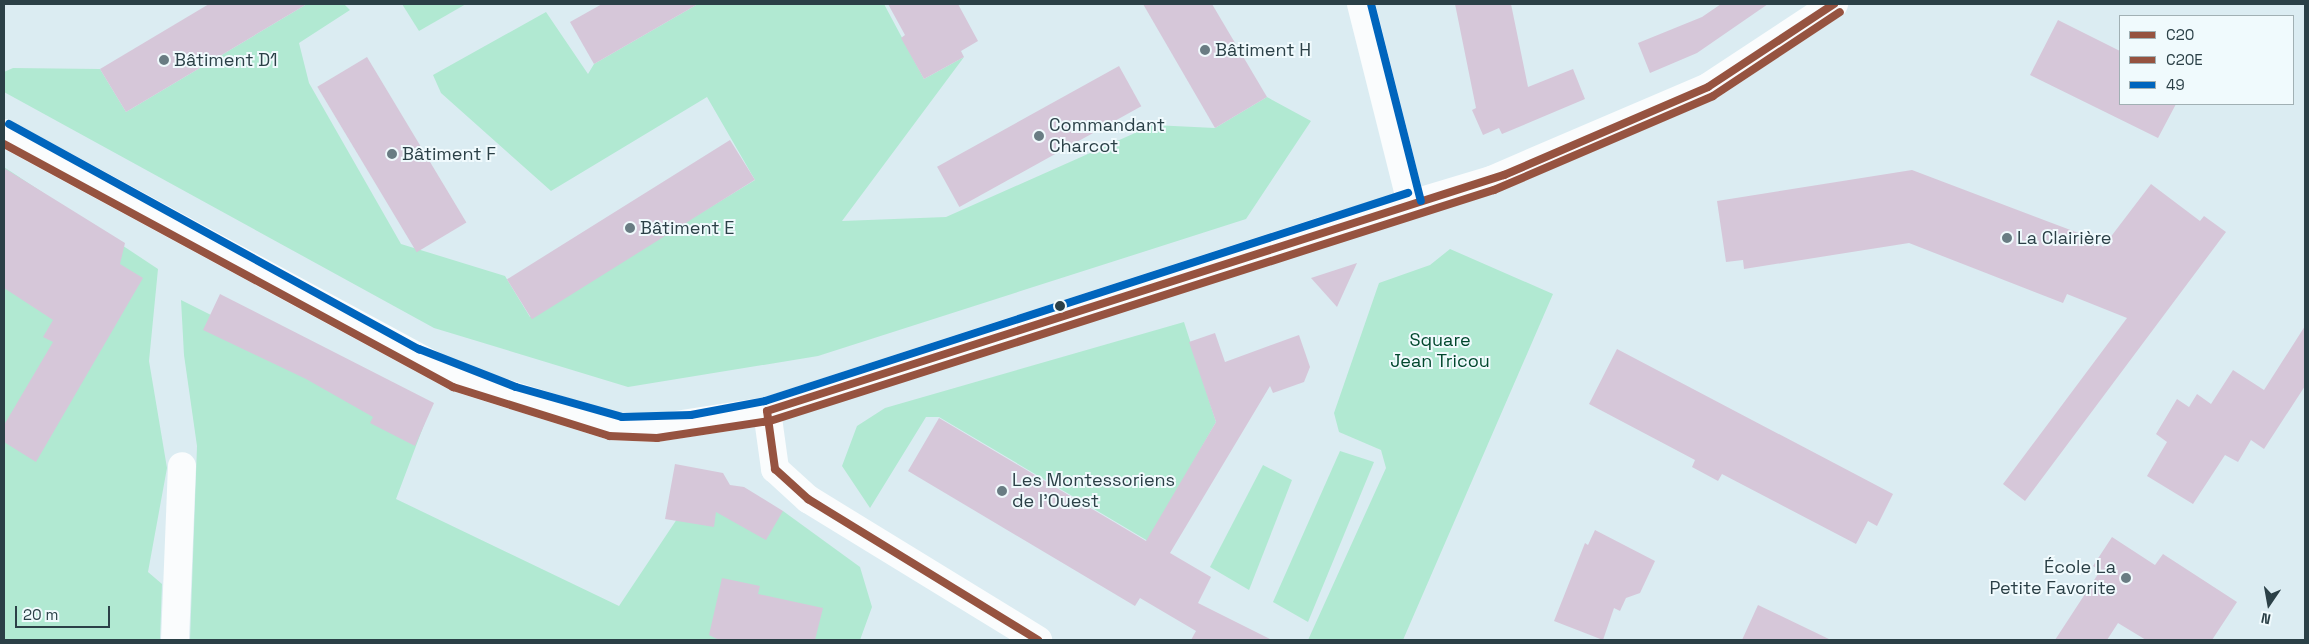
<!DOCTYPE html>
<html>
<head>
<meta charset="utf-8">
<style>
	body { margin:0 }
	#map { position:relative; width:2309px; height:644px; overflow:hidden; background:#dbecf2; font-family:"Space Grotesk",sans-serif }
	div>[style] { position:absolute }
	.green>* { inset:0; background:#b1e9d2 }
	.building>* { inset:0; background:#d6c7d9; transform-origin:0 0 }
	.minor>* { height:28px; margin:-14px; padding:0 14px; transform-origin:14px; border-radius:14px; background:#fafcfd }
	.secondary>* { height:28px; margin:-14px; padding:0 14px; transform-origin:14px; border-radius:14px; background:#fafcfd }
	.primary>* { height:28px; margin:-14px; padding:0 14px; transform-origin:14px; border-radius:14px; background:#fafcfd }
	.bus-1>* { height:8px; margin:-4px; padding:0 4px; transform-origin:4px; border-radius:4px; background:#965340 }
	.bus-2>* { height:8px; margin:-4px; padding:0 4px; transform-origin:4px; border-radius:4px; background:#965340 }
	.bus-3>* { height:8px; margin:-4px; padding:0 4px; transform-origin:4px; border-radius:4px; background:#0065bd }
	.dots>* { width:14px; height:14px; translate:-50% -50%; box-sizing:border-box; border:2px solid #f0fafd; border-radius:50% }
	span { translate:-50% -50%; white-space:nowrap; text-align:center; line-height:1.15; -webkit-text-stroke:4px #f0fafd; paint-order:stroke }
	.poi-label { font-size:18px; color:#2b4047 }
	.left { translate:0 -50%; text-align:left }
	.right { translate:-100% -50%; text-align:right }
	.park-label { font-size:18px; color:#01472d }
	.frame { position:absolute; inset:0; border:5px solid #2b4047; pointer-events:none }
	.legend { position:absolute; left:2119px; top:15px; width:175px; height:90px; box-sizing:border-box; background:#f0fafd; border:1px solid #a1b0b4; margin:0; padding:6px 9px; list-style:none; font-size:15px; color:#2b4047 }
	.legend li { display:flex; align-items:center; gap:10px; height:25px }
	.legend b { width:25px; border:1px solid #a1b0b4 }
	.north { position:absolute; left:2244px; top:579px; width:50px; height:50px; -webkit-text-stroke:4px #f0fafd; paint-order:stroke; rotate:192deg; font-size:14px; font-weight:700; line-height:20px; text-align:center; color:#2b4047 }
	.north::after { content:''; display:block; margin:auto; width:18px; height:22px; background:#2b4047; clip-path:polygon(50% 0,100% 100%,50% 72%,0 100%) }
	.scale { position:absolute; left:15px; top:606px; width:95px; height:22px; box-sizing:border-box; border:2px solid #2b4047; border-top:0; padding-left:6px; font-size:15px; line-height:18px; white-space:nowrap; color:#2b4047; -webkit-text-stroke:4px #f0fafd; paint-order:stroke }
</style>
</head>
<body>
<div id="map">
	<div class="green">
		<div style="clip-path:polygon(307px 4px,344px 4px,350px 10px,299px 43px,309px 83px,401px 244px,505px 276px,530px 317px,755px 180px,707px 97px,551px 191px,441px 93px,433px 75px,546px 12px,588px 74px,594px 64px,698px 4px,884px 4px,924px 79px,964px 57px,842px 221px,946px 217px,1153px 125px,1215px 128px,1267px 97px,1311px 121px,1246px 219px,818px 356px,628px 387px,434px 328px,4px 92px,4px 72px,13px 68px,100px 69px,126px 112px)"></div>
		<div style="clip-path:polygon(402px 4px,466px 4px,419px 31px)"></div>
		<div style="clip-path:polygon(4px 167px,158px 269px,149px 361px,167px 468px,148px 572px,162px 584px,160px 640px,4px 640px)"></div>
		<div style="clip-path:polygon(1450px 249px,1553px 294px,1403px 640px,1308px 640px,1386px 468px,1381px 450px,1339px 432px,1334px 413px,1379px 283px,1430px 265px)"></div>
		<div style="clip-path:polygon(181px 300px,425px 422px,396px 499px,619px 606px,683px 510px,783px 511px,860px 567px,872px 607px,860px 640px,190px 640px,197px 446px,184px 355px)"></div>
		<div style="clip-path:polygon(1184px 322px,1216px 422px,1148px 541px,939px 417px,926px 417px,870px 508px,842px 466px,857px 426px,885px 408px)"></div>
		<div style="clip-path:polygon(1340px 451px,1374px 462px,1308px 622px,1273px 602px)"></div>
		<div style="clip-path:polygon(1263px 465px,1292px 480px,1249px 590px,1210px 567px)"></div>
	</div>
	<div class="building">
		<div style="clip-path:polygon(209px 4px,307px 4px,126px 112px,100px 69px)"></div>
		<div style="clip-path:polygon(602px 4px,698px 4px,594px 64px,570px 22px)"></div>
		<div style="clip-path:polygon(888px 4px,958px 4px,978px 41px,961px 51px,964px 57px,924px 79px,901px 38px,905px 35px)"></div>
		<div style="clip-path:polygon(1143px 4px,1212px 4px,1267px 97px,1215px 128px)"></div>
		<div style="clip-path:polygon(1455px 4px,1511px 4px,1528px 87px,1573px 69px,1585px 99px,1502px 134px,1499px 128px,1483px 135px,1472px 110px,1476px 108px)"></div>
		<div style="clip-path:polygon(1721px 4px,1768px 4px,1697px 53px,1650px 73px,1638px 43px,1702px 17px)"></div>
		<div style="clip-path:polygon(2058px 20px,2120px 51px,2120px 104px,2176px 104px,2158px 138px,2030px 75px)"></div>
		<div style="left:367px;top:57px;width:193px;height:58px;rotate:59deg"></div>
		<div style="left:1119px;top:66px;width:46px;height:208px;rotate:61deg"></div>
		<div style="left:730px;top:140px;width:47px;height:263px;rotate:58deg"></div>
		<div style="clip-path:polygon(4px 168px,125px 243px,120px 264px,143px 278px,36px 462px,4px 442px,4px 425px,53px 342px,43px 337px,53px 320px,4px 288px)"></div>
		<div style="clip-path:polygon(1912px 170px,2089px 237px,2103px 247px,2151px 184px,2200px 221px,2204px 216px,2226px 232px,2025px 501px,2003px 484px,2127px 318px,2067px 294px,2063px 303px,1909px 243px,1744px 269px,1743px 260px,1726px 262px,1717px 201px)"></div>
		<div style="clip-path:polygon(1357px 263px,1337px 307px,1311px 278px)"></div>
		<div style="clip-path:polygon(220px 294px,434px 403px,415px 446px,370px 423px,373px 417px,306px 379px,203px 330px)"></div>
		<div style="clip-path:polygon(2305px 326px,2305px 386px,2264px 449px,2251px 440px,2238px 462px,2225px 455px,2193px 504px,2147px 476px,2167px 442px,2156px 434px,2177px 399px,2189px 407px,2197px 394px,2211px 404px,2233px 370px,2264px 390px)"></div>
		<div style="clip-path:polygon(1215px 333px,1225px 362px,1299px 335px,1310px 367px,1304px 382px,1273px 393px,1270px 386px,1170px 553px,1211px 577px,1198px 603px,1272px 640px,1191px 640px,1196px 631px,1140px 598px,1135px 606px,908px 471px,939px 418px,1146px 541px,1216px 422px,1189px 342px)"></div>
		<div style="clip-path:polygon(1617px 349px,1893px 494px,1877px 526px,1868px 521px,1856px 544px,1722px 474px,1718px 481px,1692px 467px,1695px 460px,1589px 404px)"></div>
		<div style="clip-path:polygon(675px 464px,723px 473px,730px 485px,744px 487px,783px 511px,766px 540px,716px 512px,714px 527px,665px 519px)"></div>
		<div style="clip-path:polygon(1595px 530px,1655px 561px,1640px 593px,1626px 598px,1620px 611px,1614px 608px,1603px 640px,1554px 621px,1585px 543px,1588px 545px)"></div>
		<div style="clip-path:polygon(2112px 537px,2155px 565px,2163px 554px,2237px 602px,2212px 640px,2146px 640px,2118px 623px,2107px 640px,2055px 640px,2100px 571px,2093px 566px)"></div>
		<div style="clip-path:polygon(722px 578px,760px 586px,758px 594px,823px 608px,815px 640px,719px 640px,709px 635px)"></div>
		<div style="clip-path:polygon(1758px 605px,1831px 640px,1742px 640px)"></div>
	</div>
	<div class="minor">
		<div style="left:1361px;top:4px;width:205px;rotate:75.9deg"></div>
		<div style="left:175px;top:640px;width:174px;rotate:-87.7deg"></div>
	</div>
	<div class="secondary">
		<div style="left:767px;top:411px;width:59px;rotate:82.1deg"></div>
		<div style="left:775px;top:469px;width:45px;rotate:42.3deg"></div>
		<div style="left:808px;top:499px;width:270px;rotate:31.5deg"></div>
	</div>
	<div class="primary">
		<div style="left:4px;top:133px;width:515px;rotate:28.41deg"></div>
		<div style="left:457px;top:378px;width:161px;rotate:17.3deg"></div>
		<div style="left:611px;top:426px;width:45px;rotate:2.5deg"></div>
		<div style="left:656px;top:428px;width:112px;rotate:-8.7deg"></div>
		<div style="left:767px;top:411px;width:583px;rotate:-17.97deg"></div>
		<div style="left:1322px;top:231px;width:177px;rotate:-16.8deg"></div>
		<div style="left:1491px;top:180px;width:236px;rotate:-23.2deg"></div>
		<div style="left:1708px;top:87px;width:151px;rotate:-33.4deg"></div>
	</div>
	<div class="bus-1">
		<div style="left:767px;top:411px;width:774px;rotate:-17.76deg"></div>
		<div style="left:1504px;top:175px;width:222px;rotate:-23.3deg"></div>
		<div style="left:1708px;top:87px;width:151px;rotate:-33.4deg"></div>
		<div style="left:767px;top:411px;width:59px;rotate:82.1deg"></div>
		<div style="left:775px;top:469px;width:45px;rotate:42.3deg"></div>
		<div style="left:808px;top:499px;width:270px;rotate:31.5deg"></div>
	</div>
	<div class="bus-2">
		<div style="left:4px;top:144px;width:511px;rotate:28.42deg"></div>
		<div style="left:453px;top:387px;width:164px;rotate:17.4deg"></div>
		<div style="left:609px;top:436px;width:48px;rotate:2.4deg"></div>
		<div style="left:657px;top:438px;width:114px;rotate:-8.6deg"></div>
		<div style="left:770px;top:421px;width:760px;rotate:-17.7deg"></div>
		<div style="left:1494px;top:190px;width:238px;rotate:-23.2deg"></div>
		<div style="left:1713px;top:96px;width:152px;rotate:-33.5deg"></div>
	</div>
	<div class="bus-3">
		<div style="left:1371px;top:4px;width:203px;rotate:75.8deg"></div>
		<div style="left:9px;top:124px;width:468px;rotate:28.8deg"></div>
		<div style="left:419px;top:349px;width:104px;rotate:21.4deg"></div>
		<div style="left:516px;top:387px;width:110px;rotate:15.8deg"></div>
		<div style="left:622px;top:417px;width:69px;rotate:-1.7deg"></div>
		<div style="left:691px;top:415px;width:75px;rotate:-10.7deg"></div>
		<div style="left:765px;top:401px;width:676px;rotate:-17.93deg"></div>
	</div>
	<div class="dots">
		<div style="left:1205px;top:50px;background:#697c83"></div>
		<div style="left:164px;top:60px;background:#697c83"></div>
		<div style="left:1039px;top:136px;background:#697c83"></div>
		<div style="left:392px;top:154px;background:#697c83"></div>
		<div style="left:630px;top:228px;background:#697c83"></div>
		<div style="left:2007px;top:238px;background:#697c83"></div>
		<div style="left:1060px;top:306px;background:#2b4047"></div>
		<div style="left:1002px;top:491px;background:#697c83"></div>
		<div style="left:2126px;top:578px;background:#697c83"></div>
	</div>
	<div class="poi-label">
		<span class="left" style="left:1215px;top:50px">Bâtiment H</span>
		<span class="left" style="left:174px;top:60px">Bâtiment D1</span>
		<span class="left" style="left:1049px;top:136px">Commandant<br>Charcot</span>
		<span class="left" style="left:402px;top:154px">Bâtiment F</span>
		<span class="left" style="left:640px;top:228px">Bâtiment E</span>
		<span class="left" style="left:2017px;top:238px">La Clairière</span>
		<span class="left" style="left:1012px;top:491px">Les Montessoriens<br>de l'Ouest</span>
		<span class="right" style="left:2116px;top:578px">École La<br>Petite Favorite</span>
	</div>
	<div class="park-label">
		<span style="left:1440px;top:351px">Square<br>Jean Tricou</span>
	</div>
	<div class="frame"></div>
	<ul class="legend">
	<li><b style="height:6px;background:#965340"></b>C20</li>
	<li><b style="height:6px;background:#965340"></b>C20E</li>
	<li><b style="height:6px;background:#0065bd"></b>49</li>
	</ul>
	<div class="north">N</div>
	<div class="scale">20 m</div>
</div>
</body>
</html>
